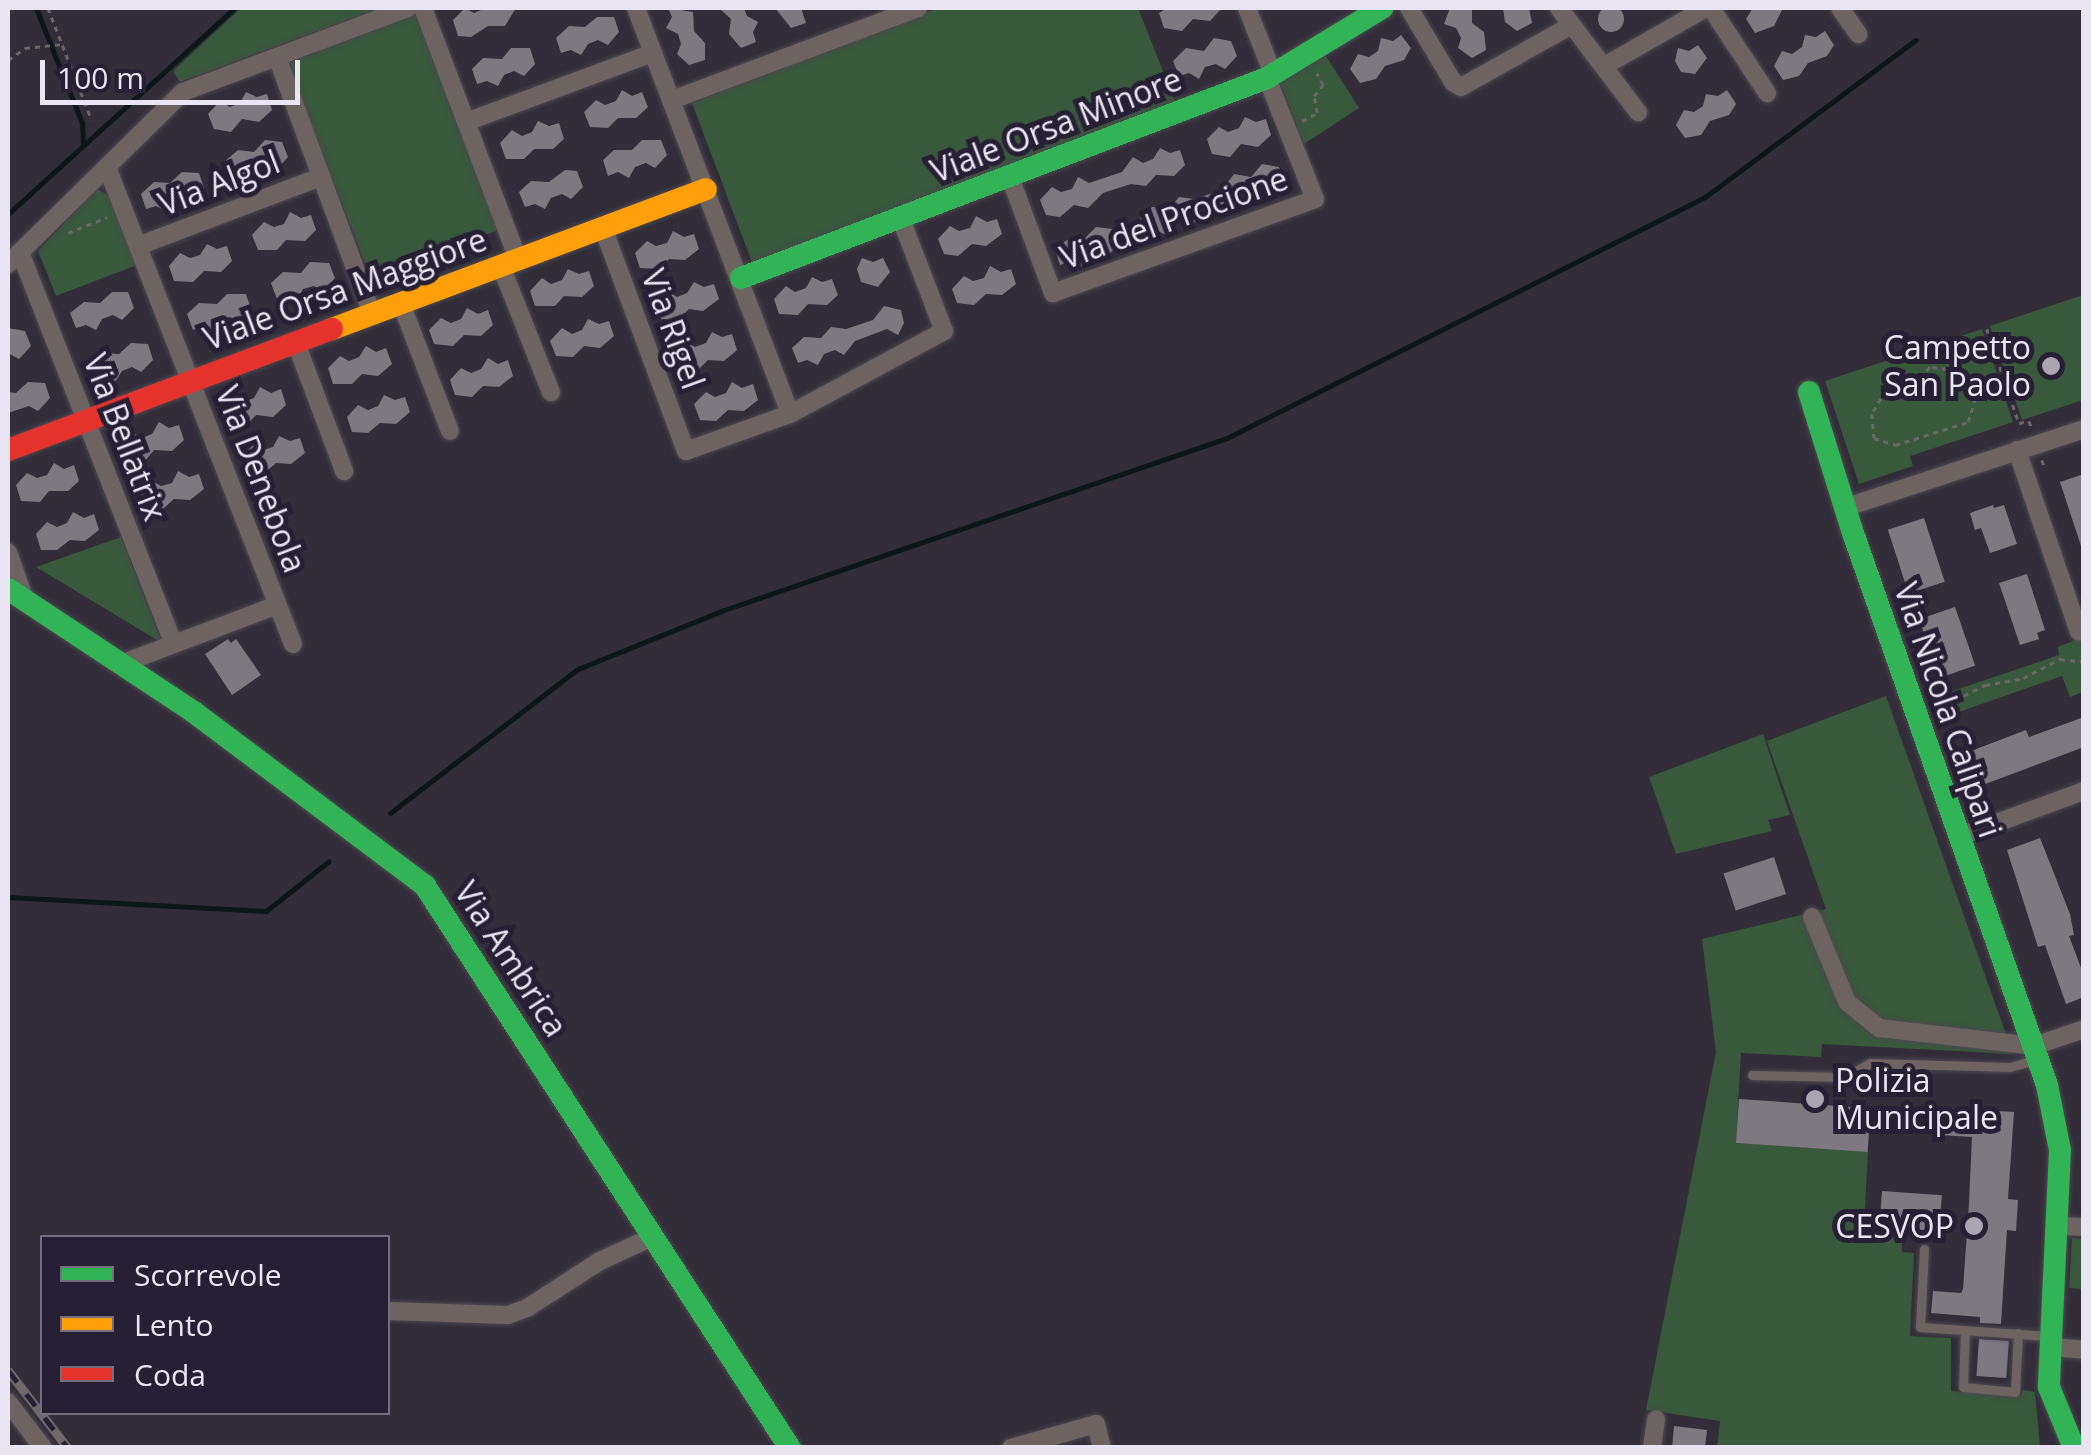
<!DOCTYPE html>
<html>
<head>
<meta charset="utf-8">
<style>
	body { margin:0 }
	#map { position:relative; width:2091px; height:1455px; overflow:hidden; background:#322d38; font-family:"Open Sans",sans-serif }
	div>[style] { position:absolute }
	.green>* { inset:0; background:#38593b; transform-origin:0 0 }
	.stream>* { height:5px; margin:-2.5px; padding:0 2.5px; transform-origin:2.5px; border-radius:2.5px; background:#0b1718 }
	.building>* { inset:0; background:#7e7881; transform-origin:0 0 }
	.round { border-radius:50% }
	.path>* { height:2.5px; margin-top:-1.25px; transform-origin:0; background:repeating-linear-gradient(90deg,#6c6568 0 5px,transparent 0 10px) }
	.roads { filter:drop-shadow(0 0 2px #4c4851) drop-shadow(0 0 2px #4c4851) }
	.lane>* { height:9px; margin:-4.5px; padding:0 4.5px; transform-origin:4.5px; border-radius:4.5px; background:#6d6462 }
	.street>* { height:18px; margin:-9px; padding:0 9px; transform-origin:9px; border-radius:9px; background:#6d6462 }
	.fast>* { height:22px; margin:-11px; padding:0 11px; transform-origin:11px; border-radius:11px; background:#30b455 }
	.slow>* { height:22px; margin:-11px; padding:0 11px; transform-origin:11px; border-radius:11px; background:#ff9f0a }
	.jam>* { height:22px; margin:-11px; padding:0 11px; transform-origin:11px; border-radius:11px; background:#e5322d }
	.rail>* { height:9px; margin-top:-4.5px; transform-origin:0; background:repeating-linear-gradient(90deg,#271f33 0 15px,#6e686b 0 30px); box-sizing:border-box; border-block:2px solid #6e686b }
	.dots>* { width:28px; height:28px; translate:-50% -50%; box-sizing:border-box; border:5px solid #271f33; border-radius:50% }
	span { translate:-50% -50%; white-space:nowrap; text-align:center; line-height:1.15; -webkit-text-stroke:10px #271f33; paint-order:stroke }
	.street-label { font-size:32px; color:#eae5f2 }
	.poi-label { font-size:32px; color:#eae5f2 }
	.right { translate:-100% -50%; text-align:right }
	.left { translate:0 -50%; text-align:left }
	.frame { position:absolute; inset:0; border:10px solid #eae5f2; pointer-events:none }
	.legend { position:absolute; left:40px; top:1235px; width:350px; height:180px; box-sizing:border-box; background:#271f33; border:2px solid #756e7f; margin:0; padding:12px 18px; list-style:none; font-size:30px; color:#eae5f2 }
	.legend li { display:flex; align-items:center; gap:20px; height:50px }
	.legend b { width:50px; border:2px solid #756e7f }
	.scale { position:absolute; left:40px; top:60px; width:260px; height:45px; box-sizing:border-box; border:5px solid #eae5f2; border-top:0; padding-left:12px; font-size:30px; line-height:35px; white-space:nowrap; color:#eae5f2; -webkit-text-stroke:8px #271f33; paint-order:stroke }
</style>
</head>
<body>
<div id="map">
	<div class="green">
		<div style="clip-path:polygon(241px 8px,380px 8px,180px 82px,173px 71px)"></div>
		<div style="clip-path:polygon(938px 8px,1138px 8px,1176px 104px,753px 265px,692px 103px)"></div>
		<div style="left:416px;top:14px;width:231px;height:137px;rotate:69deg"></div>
		<div style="clip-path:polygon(1326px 56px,1359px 108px,1304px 144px,1280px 83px)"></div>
		<div style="clip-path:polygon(97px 189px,113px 198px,137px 265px,56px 296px,38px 251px)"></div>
		<div style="clip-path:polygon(2083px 295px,2083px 400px,2022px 420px,1990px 326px)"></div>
		<div style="clip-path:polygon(1982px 329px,2013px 422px,1910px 456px,1913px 466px,1859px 484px,1825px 381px)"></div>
		<div style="clip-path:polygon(121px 537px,162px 643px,36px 567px)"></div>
		<div style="clip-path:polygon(2083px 637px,2083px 692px,2070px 697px,2062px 676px,1936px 720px,1929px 699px,2059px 655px,2058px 647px)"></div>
		<div style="clip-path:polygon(1886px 696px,2013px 1054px,1822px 1044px,1821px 1057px,1741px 1053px,1736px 1143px,1868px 1151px,1864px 1230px,1902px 1235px,1902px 1252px,1914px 1253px,1910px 1336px,1951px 1338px,1951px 1391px,2021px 1396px,2023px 1390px,2035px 1392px,2040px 1447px,1717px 1447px,1720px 1421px,1646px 1410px,1716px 1052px,1702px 939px,1826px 909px,1767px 741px)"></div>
		<div style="clip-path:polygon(1763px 734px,1790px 815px,1768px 820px,1772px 831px,1676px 854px,1649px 777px)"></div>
		<div style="clip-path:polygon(2072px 1238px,2083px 1239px,2083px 1289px,2069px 1288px)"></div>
	</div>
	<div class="stream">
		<div style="left:36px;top:8px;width:124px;rotate:68.2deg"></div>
		<div style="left:82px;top:123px;width:22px;rotate:87deg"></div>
		<div style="left:8px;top:214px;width:306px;rotate:-42.3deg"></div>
		<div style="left:390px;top:813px;width:237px;rotate:-37.5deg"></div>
		<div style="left:578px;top:669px;width:157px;rotate:-22deg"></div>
		<div style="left:724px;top:610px;width:532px;rotate:-18.88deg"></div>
		<div style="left:1227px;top:438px;width:535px;rotate:-26.76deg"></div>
		<div style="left:1705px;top:197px;width:263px;rotate:-36.7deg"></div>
		<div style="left:8px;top:897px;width:258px;rotate:3.1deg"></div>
		<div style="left:266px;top:911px;width:80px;rotate:-38.4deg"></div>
	</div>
	<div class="building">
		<div class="round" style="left:1598px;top:6px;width:26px;height:26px"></div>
		<div style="clip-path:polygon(465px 8px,474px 13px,486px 8px,516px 8px,505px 26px,488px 26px,471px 37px,458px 36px,453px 20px)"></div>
		<div style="clip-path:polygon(668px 8px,693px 12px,694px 31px,705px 43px,705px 60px,689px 65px,677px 54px,681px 44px,678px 34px,666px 28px,672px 17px)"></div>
		<div style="clip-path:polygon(719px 8px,744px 8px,747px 16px,758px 22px,753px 32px,756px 42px,741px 48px,729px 34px,731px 19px)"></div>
		<div style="clip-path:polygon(775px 8px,801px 8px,806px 23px,791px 28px)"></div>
		<div style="clip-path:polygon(1167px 8px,1222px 8px,1210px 21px,1193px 19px,1182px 31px,1164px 28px,1159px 13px)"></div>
		<div style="clip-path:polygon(1450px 8px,1472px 8px,1472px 23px,1484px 32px,1486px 50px,1472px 58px,1458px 48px,1461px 38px,1456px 28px,1444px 24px)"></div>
		<div style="clip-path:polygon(1503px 8px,1529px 8px,1532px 23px,1517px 31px,1505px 22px)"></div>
		<div style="clip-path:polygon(1753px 8px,1783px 8px,1774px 26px,1755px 33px,1746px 19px)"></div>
		<div style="clip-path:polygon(597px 17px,614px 17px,619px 32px,608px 45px,598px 40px,588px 44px,581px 55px,571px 50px,561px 53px,556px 38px,569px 26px,585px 27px)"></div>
		<div style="clip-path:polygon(1825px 31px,1834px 45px,1827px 56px,1808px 63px,1799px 76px,1783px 80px,1774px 66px,1782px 51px,1792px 54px,1802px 47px,1805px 35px,1816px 37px)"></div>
		<div style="clip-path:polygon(1401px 35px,1411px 48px,1404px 60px,1385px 66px,1376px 79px,1360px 83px,1350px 69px,1358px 54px,1369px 57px,1378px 51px,1381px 38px,1393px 41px)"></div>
		<div style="clip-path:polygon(1214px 38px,1231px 41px,1237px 56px,1225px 69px,1216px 64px,1205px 67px,1199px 79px,1189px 73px,1179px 76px,1173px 61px,1186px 48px,1204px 51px)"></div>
		<div style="clip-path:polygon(1698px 45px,1707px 58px,1695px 74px,1681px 72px,1675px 61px,1678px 48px,1689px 51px)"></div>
		<div style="clip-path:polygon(511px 48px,530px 48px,535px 64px,524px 76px,514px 71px,504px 75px,498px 86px,487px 81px,477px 84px,472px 69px,483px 58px,502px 59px)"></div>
		<div style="clip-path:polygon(622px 90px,632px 96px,642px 92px,648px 107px,636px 118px,618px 118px,608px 128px,590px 127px,584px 112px,596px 100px,605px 105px,616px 101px)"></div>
		<div style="clip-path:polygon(1727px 90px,1736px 104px,1729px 115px,1710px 121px,1701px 135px,1685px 138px,1676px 125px,1684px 110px,1694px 112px,1703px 106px,1706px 94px,1718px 96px)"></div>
		<div style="clip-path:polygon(246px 92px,257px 97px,267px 94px,272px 110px,259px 122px,242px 119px,231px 132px,214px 129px,208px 114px,220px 101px,230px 107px,240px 103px)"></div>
		<div style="clip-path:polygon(1245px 117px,1256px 122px,1266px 119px,1271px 135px,1258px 147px,1241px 144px,1230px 157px,1212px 154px,1207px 139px,1219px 127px,1228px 132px,1239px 128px)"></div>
		<div style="clip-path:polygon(538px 121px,549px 126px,559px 123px,564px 139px,553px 149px,534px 149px,524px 159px,506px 159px,500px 143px,512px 130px,522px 136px,532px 132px)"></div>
		<div style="clip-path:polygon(265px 140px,282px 142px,288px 157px,276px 170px,267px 165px,256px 169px,250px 180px,240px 174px,230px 178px,224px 162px,238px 150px,254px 152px)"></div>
		<div style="clip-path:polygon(642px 140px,661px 140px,667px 155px,655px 168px,646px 163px,635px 167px,629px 178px,618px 172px,608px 176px,603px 160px,614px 150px,632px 150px)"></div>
		<div style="clip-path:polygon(1160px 148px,1170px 153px,1180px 150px,1185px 165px,1174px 176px,1156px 175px,1146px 186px,1131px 184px,1103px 193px,1088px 208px,1074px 205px,1060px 217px,1046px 215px,1040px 200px,1052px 187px,1061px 192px,1072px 189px,1078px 177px,1089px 183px,1122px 172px,1133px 157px,1143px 163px,1153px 159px)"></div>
		<div style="clip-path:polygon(1262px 164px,1279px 167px,1285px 182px,1273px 195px,1264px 190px,1253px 193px,1247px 205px,1237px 199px,1203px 211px,1192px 226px,1183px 220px,1172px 224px,1166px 235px,1156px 230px,1146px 233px,1140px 218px,1152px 207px,1170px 208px,1179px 197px,1194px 199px,1222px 190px,1234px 174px,1251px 177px)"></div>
		<div style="clip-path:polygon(565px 170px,577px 171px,583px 187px,571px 199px,562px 194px,551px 198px,545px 209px,535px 204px,525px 207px,519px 192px,531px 181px,549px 182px)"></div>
		<div style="clip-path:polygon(182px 172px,199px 173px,204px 188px,193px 201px,183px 196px,173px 200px,166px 211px,156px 206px,146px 209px,141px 194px,154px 182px,170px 183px)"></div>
		<div style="clip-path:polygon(290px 212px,301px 218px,311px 215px,316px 230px,305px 241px,286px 240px,277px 250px,258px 250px,252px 235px,264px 222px,274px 227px,284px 224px)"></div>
		<div style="clip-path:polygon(976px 216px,987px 222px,997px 219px,1002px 234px,986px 246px,972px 244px,958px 256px,944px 254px,938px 239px,950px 226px,959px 231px,970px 228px)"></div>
		<div style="clip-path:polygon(1096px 227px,1113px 229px,1118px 244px,1107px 257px,1098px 252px,1087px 256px,1081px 267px,1070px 261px,1060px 265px,1055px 249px,1071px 237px,1084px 239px)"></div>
		<div style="clip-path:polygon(673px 231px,684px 237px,694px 234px,699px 249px,685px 260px,669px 259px,660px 269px,640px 268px,635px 253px,647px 241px,656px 246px,667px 243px)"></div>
		<div style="clip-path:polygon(207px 244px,217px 249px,227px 246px,232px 261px,221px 272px,204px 271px,193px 282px,174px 281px,169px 266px,180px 253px,190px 258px,200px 255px)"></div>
		<div style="clip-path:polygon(862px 258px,873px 262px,883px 258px,890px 272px,878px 287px,861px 282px,857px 269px)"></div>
		<div style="clip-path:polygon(310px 262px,329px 263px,335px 278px,323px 291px,314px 286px,303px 289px,297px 301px,287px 295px,277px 299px,271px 283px,283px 272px,301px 273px)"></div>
		<div style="clip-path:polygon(990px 266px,1001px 272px,1011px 269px,1016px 284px,1002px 295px,986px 294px,974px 305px,957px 303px,952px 289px,964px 276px,973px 281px,984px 278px)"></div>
		<div style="clip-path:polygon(568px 269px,579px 274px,589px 271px,594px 286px,582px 297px,564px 296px,555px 306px,535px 306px,530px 291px,542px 278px,551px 284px,562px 280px)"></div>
		<div style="clip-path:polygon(812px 277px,822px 282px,832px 279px,838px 295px,827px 305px,808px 304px,798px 315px,779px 314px,774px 299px,786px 286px,795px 292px,806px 288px)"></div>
		<div style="clip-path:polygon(694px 282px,704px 287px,714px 284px,719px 299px,703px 311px,689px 309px,678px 320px,661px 319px,656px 304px,667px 291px,677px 297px,687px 293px)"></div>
		<div style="clip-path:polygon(112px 292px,128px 292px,134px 308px,122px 320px,113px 315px,102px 319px,96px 330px,86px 325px,76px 328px,70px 313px,84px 302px,100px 303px)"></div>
		<div style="clip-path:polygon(227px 294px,246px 294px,251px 309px,240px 322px,230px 317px,219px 320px,214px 332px,203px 326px,193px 330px,187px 314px,199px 303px,217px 304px)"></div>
		<div style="clip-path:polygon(884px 306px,901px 310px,904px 323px,898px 335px,887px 329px,855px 341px,844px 355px,835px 350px,824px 354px,818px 365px,807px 360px,798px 363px,792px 348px,804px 337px,821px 338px,831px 327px,846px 329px,873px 320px)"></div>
		<div style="clip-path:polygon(467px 308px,478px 314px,488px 310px,493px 325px,481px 336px,464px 335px,453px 346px,434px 344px,429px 330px,441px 318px,451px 323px,461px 319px)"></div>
		<div style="clip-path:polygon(588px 319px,599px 324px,609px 321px,614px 336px,600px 348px,584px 346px,573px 357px,556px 356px,550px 341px,562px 328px,572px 334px,582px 330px)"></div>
		<div style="clip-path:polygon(8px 328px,25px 331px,31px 346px,19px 359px,8px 353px)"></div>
		<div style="clip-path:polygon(712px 332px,722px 337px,732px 334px,737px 350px,724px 361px,708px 360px,698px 370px,679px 369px,674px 354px,686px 342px,695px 347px,706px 343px)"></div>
		<div style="clip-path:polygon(131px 343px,148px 344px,153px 360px,141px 372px,132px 367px,122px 371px,115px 382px,105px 377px,95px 380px,90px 365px,103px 353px,119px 354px)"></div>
		<div style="clip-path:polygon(366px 346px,376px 352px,386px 348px,392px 364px,378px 376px,362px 374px,352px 384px,333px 384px,328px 368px,340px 356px,349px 361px,359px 357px)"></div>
		<div style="clip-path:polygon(488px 358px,498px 364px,508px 360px,513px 376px,499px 387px,483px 386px,472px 397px,455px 395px,450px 380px,461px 368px,471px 373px,481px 369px)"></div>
		<div style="clip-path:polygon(28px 382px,45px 383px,50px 398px,38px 411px,29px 406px,8px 413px,8px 392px,16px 393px)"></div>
		<div style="clip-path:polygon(732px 382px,742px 388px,753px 384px,758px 400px,744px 411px,728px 410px,716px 421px,700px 420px,694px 404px,706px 392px,715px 397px,726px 393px)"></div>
		<div style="clip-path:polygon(260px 387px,271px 393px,281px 389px,286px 405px,273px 417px,256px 415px,247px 425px,228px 425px,222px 409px,234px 397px,244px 402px,254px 398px)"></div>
		<div style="clip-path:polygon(384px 395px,395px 400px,405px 397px,410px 412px,396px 424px,380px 423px,368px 433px,352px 432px,347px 417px,358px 405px,368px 410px,378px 406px)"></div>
		<div style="clip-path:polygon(159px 422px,169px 428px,179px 425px,184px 440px,172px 451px,154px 450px,145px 461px,126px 460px,120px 445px,132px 432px,142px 438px,152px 434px)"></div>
		<div style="clip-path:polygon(279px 436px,290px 441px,300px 438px,305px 453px,291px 464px,276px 463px,263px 474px,247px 473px,241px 458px,253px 445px,263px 450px,273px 447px)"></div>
		<div style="clip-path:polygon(54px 463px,64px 469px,74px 465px,79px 481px,68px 491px,49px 491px,40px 502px,21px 501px,16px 485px,27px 473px,37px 478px,47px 475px)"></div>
		<div style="clip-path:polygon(178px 471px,189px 477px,199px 474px,204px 489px,190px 500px,174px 499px,162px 510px,146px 509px,140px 494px,152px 481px,161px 486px,172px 483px)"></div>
		<div style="clip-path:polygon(2084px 474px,2084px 546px,2081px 546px,2060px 482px)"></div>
		<div style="clip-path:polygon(1993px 505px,1994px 508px,2004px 505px,2017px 544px,1990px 553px,1981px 528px,1975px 530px,1970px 513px)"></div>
		<div style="clip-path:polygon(73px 512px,84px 518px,94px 514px,99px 530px,85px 541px,70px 540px,57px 550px,41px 550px,36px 534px,47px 522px,57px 527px,67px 523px)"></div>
		<div style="left:1924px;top:518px;width:67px;height:38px;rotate:72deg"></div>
		<div style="clip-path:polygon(2027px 574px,2045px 630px,2037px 633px,2039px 639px,2020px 645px,1999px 583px)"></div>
		<div style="left:1955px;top:607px;width:62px;height:38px;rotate:71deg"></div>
		<div style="clip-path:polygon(228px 639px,231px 643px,236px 639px,261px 675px,232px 695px,205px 654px)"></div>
		<div style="clip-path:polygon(2084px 717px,2084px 747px,1964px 792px,1954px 766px,1974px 758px,1971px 751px,2026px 730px,2029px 737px)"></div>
		<div style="clip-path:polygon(2040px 838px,2070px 914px,2074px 935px,2069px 936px,2084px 976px,2084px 997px,2066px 1004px,2045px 945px,2038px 947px,2007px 850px)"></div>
		<div style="left:1774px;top:857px;width:39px;height:53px;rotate:72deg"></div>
		<div style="left:1739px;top:1099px;width:132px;height:44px;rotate:4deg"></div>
		<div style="clip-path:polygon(1943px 1108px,2014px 1112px,2008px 1199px,2018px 1200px,2016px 1231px,2007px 1230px,2001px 1324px,1980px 1323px,1980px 1317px,1931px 1313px,1933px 1291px,1961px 1293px,1963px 1289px,1969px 1203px,1972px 1137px,1941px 1135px)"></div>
		<div style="left:1882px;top:1191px;width:60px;height:36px;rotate:4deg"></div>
		<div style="left:1979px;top:1339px;width:30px;height:37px;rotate:4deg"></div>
		<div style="clip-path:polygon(1674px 1426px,1707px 1430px,1705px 1448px,1672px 1448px)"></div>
	</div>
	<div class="path">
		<div style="left:48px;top:8px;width:120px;rotate:68.6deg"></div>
		<div style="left:8px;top:60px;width:21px;rotate:-35deg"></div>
		<div style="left:25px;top:48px;width:37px;rotate:-6deg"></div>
		<div style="left:1302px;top:121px;width:17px;rotate:-28deg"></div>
		<div style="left:1317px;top:113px;width:17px;rotate:-100deg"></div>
		<div style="left:1314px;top:96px;width:14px;rotate:-51deg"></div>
		<div style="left:1323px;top:85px;width:13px;rotate:-119deg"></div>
		<div style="left:68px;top:233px;width:42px;rotate:-22.3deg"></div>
		<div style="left:1987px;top:329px;width:99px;rotate:71.2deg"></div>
		<div style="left:2019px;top:423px;width:10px;rotate:-11deg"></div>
		<div style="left:2029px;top:421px;width:9px;rotate:69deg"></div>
		<div style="left:1977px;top:392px;width:29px;rotate:-134deg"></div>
		<div style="left:1957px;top:371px;width:27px;rotate:-172deg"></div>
		<div style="left:1930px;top:367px;width:27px;rotate:129deg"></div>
		<div style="left:1913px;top:388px;width:27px;rotate:176deg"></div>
		<div style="left:1886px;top:390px;width:28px;rotate:120deg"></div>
		<div style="left:1872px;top:414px;width:24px;rotate:85deg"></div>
		<div style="left:1874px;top:438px;width:22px;rotate:18deg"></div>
		<div style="left:1895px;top:445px;width:77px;rotate:-17.5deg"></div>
		<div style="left:1968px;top:422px;width:31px;rotate:-73deg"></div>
		<div style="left:1977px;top:392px;width:29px;rotate:-16deg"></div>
		<div style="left:2042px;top:460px;width:9px;rotate:72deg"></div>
		<div style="left:1937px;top:709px;width:54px;rotate:-26.6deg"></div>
		<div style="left:1985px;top:685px;width:39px;rotate:-10deg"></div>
		<div style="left:2023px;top:678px;width:42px;rotate:-27.2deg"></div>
		<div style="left:2060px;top:659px;width:24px;rotate:7deg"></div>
	</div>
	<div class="roads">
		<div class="lane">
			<div style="left:1752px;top:1075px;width:93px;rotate:1.2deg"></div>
			<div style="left:1845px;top:1077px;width:29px;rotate:-29deg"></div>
			<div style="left:1870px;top:1063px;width:140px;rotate:1.6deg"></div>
			<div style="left:2010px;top:1067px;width:26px;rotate:-16deg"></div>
			<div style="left:1924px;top:1249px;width:78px;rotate:92.9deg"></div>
			<div style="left:1920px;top:1327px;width:129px;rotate:4deg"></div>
			<div style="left:1965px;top:1330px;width:57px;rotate:92deg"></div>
			<div style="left:1963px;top:1387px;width:52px;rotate:5.5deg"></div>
			<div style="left:2015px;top:1392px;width:59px;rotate:-87.1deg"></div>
		</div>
		<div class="street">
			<div style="left:423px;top:8px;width:269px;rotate:69.3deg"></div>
			<div style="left:636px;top:8px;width:434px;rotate:69.2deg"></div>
			<div style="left:1247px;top:8px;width:71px;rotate:68.5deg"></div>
			<div style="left:1409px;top:8px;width:86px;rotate:59.3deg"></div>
			<div style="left:1453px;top:82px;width:9px;rotate:32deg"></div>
			<div style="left:1461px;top:87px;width:125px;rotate:-29.2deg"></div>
			<div style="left:1559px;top:8px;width:131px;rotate:52.8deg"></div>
			<div style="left:1711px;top:8px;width:102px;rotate:56.6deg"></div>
			<div style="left:1840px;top:8px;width:32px;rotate:55deg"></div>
			<div style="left:277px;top:57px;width:274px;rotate:69.7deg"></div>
			<div style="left:1606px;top:65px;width:115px;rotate:-29.7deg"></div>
			<div style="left:672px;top:100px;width:263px;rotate:-20.5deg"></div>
			<div style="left:466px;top:122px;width:199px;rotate:-20.3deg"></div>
			<div style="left:107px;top:167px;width:512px;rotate:68.7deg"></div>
			<div style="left:1010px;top:177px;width:124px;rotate:69.7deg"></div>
			<div style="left:1053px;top:293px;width:278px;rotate:-19.7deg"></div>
			<div style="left:1315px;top:199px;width:130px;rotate:-111.6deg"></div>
			<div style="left:603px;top:228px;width:238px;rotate:69.6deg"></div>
			<div style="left:686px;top:451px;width:110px;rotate:-19.6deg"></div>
			<div style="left:790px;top:414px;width:175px;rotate:-28.3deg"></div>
			<div style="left:944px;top:331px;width:120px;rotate:-111deg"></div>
			<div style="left:138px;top:246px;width:196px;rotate:-20.7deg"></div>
			<div style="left:20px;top:252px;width:421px;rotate:68.6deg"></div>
			<div style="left:8px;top:264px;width:245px;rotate:-44.5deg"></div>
			<div style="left:183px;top:92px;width:240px;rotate:-20.5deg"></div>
			<div style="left:501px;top:266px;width:136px;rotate:68.4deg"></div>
			<div style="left:401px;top:303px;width:137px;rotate:69.1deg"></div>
			<div style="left:296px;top:343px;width:137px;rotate:69.4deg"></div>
			<div style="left:2017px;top:450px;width:192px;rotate:71.2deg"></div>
			<div style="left:1844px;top:508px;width:253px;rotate:-18.2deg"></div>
			<div style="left:8px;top:552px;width:51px;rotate:70.5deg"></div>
			<div style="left:121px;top:664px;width:167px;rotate:-20.7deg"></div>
			<div style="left:1958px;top:837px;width:134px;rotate:-20.1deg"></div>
			<div style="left:1812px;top:917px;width:92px;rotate:67.6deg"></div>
			<div style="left:1847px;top:1002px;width:41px;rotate:39.1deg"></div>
			<div style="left:1879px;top:1028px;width:156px;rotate:6.6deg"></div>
			<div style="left:2034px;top:1046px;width:53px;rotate:-18.8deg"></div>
			<div style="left:2059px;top:1226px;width:25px;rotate:2deg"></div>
			<div style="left:388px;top:1311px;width:120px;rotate:1.9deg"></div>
			<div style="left:508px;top:1315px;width:20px;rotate:-20deg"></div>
			<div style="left:527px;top:1308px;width:87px;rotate:-32.8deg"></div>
			<div style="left:600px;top:1261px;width:57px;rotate:-24.8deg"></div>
			<div style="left:2052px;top:1347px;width:32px;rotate:5deg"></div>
			<div style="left:8px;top:1402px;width:58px;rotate:52.7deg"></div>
			<div style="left:1011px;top:1448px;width:88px;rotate:-15.8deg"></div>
			<div style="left:1096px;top:1424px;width:25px;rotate:76deg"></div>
			<div style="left:1652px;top:1448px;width:29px;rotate:-82deg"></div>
		</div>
		<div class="fast">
			<div style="left:741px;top:278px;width:563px;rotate:-20.82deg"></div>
			<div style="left:1267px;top:78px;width:135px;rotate:-31.3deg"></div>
			<div style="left:1809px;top:392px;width:148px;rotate:72.7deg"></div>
			<div style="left:1853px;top:533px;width:585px;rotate:70.64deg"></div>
			<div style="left:2047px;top:1085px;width:66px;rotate:78.7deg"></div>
			<div style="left:2060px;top:1150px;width:237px;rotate:92.7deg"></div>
			<div style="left:2049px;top:1387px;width:66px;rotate:67.7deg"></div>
			<div style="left:8px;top:589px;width:224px;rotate:33.5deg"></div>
			<div style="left:195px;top:713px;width:288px;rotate:36.9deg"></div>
			<div style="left:425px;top:886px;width:670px;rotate:57deg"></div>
		</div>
		<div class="slow">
			<div style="left:332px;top:329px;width:399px;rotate:-20.5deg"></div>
		</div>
		<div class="jam">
			<div style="left:8px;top:450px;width:346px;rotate:-20.5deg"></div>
		</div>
	</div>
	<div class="rail">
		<div style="left:8px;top:1370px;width:98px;rotate:52.4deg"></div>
	</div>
	<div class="dots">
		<div style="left:2051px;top:366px;background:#aaa5b1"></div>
		<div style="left:1815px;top:1099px;background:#aaa5b1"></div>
		<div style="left:1974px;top:1226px;background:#aaa5b1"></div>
	</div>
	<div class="street-label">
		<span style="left:1056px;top:125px;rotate:-21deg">Viale Orsa Minore</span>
		<span style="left:219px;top:183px;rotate:-21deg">Via Algol</span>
		<span style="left:1174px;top:218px;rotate:-20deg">Via del Procione</span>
		<span style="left:345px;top:289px;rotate:-20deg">Viale Orsa Maggiore</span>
		<span style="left:673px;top:329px;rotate:70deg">Via Rigel</span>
		<span style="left:125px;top:437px;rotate:69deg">Via Bellatrix</span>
		<span style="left:261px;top:479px;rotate:69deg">Via Denebola</span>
		<span style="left:1948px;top:710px;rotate:71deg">Via Nicola Calipari</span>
		<span style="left:511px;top:959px;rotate:57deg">Via Ambrica</span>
	</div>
	<div class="poi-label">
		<span class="right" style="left:2031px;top:366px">Campetto<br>San Paolo</span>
		<span class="left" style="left:1835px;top:1099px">Polizia<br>Municipale</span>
		<span class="right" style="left:1954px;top:1226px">CESVOP</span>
	</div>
	<div class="frame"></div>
	<ul class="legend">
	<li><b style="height:12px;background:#30b455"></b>Scorrevole</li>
	<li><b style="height:12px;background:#ff9f0a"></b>Lento</li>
	<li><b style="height:12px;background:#e5322d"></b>Coda</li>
	</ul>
	<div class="scale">100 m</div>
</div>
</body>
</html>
